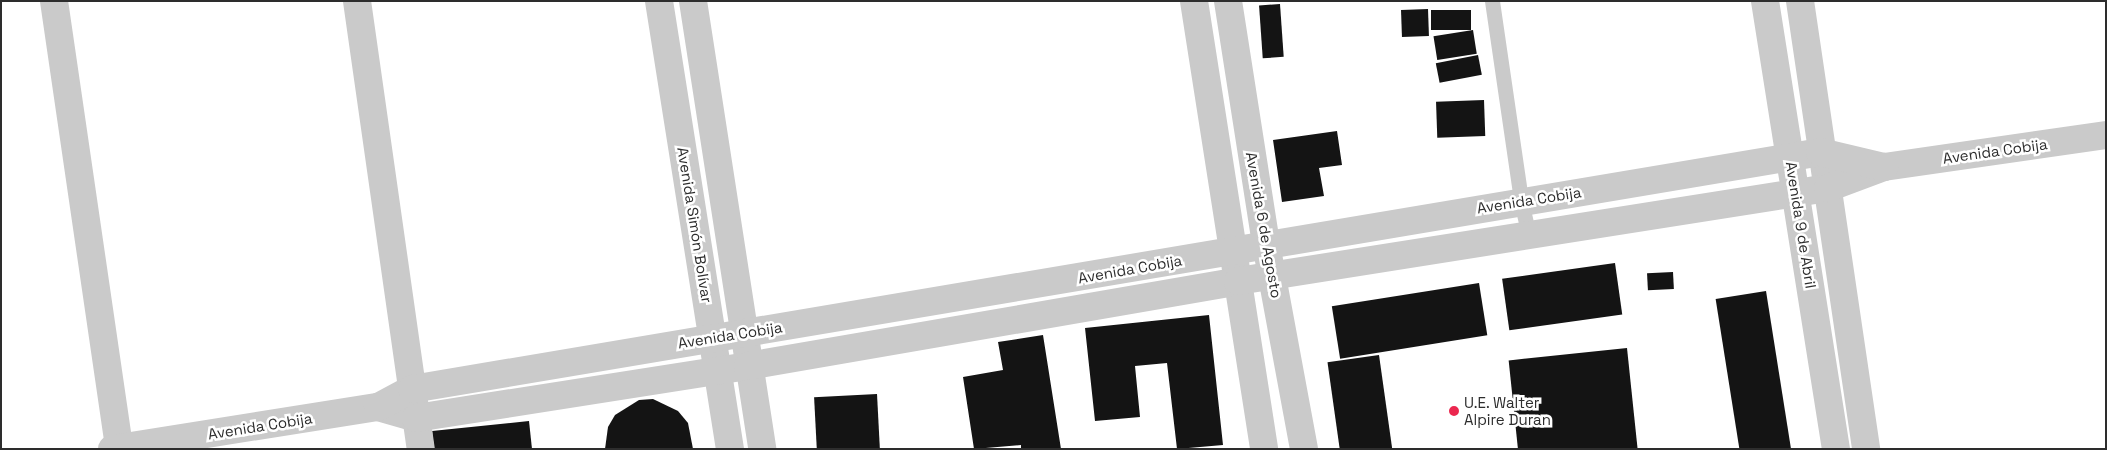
<!DOCTYPE html>
<html>
<head>
<meta charset="utf-8">
<style>
	body { margin:0 }
	#map { position:relative; width:2107px; height:450px; overflow:hidden; background:#fff; font-family:"Space Grotesk",sans-serif }
	div>[style] { position:absolute }
	.building>* { inset:0; background:#141414; transform-origin:0 0 }
	.service>* { height:15px; margin:-7.5px; padding:0 7.5px; transform-origin:7.5px; border-radius:7.5px; background:#cacaca }
	.minor>* { height:28px; margin:-14px; padding:0 14px; transform-origin:14px; border-radius:14px; background:#cacaca }
	.dots>* { width:14px; height:14px; translate:-50% -50%; box-sizing:border-box; border:2px solid #fff; border-radius:50% }
	span { translate:-50% -50%; white-space:nowrap; text-align:center; line-height:1.15; -webkit-text-stroke:5px #fff; paint-order:stroke }
	.street-label { font-size:15px; color:#2d2d2d }
	.poi-label { font-size:15px; color:#2d2d2d }
	.left { translate:0 -50%; text-align:left }
	.frame { position:absolute; inset:0; border:2px solid #2d2d2d; pointer-events:none }
</style>
</head>
<body>
<div id="map">
	<div class="building">
		<div style="left:1280px;top:4px;width:53px;height:21px;rotate:86deg"></div>
		<div style="left:1428px;top:9px;width:27px;height:27px;rotate:88deg"></div>
		<div style="left:1431px;top:10px;width:40px;height:20px"></div>
		<div style="left:1473px;top:30px;width:24px;height:40px;rotate:81deg"></div>
		<div style="left:1478px;top:55px;width:20px;height:43px;rotate:79deg"></div>
		<div style="left:1484px;top:100px;width:36px;height:48px;rotate:88deg"></div>
		<div style="clip-path:polygon(1337px 131px,1342px 165px,1319px 168px,1324px 196px,1282px 202px,1273px 140px)"></div>
		<div style="left:1615px;top:263px;width:52px;height:114px;rotate:82deg"></div>
		<div style="left:1673px;top:272px;width:17px;height:26px;rotate:87deg"></div>
		<div style="left:1479px;top:283px;width:53px;height:149px;rotate:81deg"></div>
		<div style="left:1766px;top:291px;width:160px;height:51px;rotate:81deg"></div>
		<div style="clip-path:polygon(1209px 315px,1223px 445px,1177px 449px,1167px 363px,1135px 366px,1140px 417px,1095px 421px,1085px 328px)"></div>
		<div style="clip-path:polygon(1043px 335px,1061px 449px,1021px 449px,1021px 445px,974px 449px,963px 377px,1003px 370px,998px 342px)"></div>
		<div style="left:1627px;top:348px;width:101px;height:119px;rotate:84deg"></div>
		<div style="left:1379px;top:355px;width:95px;height:52px;rotate:82deg"></div>
		<div style="left:877px;top:394px;width:55px;height:63px;rotate:87deg"></div>
		<div style="clip-path:polygon(653px 399px,678px 411px,688px 423px,693px 449px,605px 449px,608px 427px,615px 415px,639px 400px)"></div>
		<div style="clip-path:polygon(529px 421px,532px 449px,434px 449px,432px 431px)"></div>
	</div>
	<div class="service">
		<div style="left:1492px;top:1px;width:202px;rotate:81.7deg"></div>
		<div style="left:1521px;top:201px;width:36px;rotate:77deg"></div>
	</div>
	<div class="minor">
		<div style="left:54px;top:1px;width:453px;rotate:81.7deg"></div>
		<div style="left:357px;top:1px;width:453px;rotate:81.9deg"></div>
		<div style="left:659px;top:1px;width:454px;rotate:81deg"></div>
		<div style="left:693px;top:1px;width:453px;rotate:81.2deg"></div>
		<div style="left:1194px;top:1px;width:453px;rotate:81.1deg"></div>
		<div style="left:1228px;top:1px;width:246px;rotate:81.1deg"></div>
		<div style="left:1266px;top:244px;width:208px;rotate:79.5deg"></div>
		<div style="left:1765px;top:1px;width:454px;rotate:81deg"></div>
		<div style="left:1800px;top:1px;width:453px;rotate:81.6deg"></div>
		<div style="left:378px;top:407px;width:40px;rotate:16deg"></div>
		<div style="left:416px;top:418px;width:336px;rotate:-8.9deg"></div>
		<div style="left:748px;top:366px;width:497px;rotate:-9.8deg"></div>
		<div style="left:1238px;top:281px;width:597px;rotate:-8.96deg"></div>
		<div style="left:1828px;top:188px;width:60px;rotate:-20.6deg"></div>
		<div style="left:1884px;top:167px;width:224px;rotate:-8.2deg"></div>
		<div style="left:112px;top:449px;width:269px;rotate:-9deg"></div>
		<div style="left:378px;top:407px;width:38px;rotate:-28deg"></div>
		<div style="left:412px;top:389px;width:1428px;rotate:-9.55deg"></div>
		<div style="left:1820px;top:152px;width:66px;rotate:13.2deg"></div>
	</div>
	<div class="dots">
		<div style="left:1454px;top:411px;background:#eb274f"></div>
	</div>
	<div class="street-label">
		<span style="left:1995px;top:151px;rotate:-8deg">Avenida Cobija</span>
		<span style="left:1529px;top:200px;rotate:-9deg">Avenida Cobija</span>
		<span style="left:695px;top:225px;rotate:81deg">Avenida Simón Bolívar</span>
		<span style="left:1264px;top:225px;rotate:80deg">Avenida 6 de Agosto</span>
		<span style="left:1801px;top:225px;rotate:81deg">Avenida 9 de Abril</span>
		<span style="left:1130px;top:269px;rotate:-10deg">Avenida Cobija</span>
		<span style="left:730px;top:335px;rotate:-9deg">Avenida Cobija</span>
		<span style="left:260px;top:426px;rotate:-9deg">Avenida Cobija</span>
	</div>
	<div class="poi-label">
		<span class="left" style="left:1464px;top:411px">U.E. Walter<br>Alpire Duran</span>
	</div>
	<div class="frame"></div>
</div>
</body>
</html>
